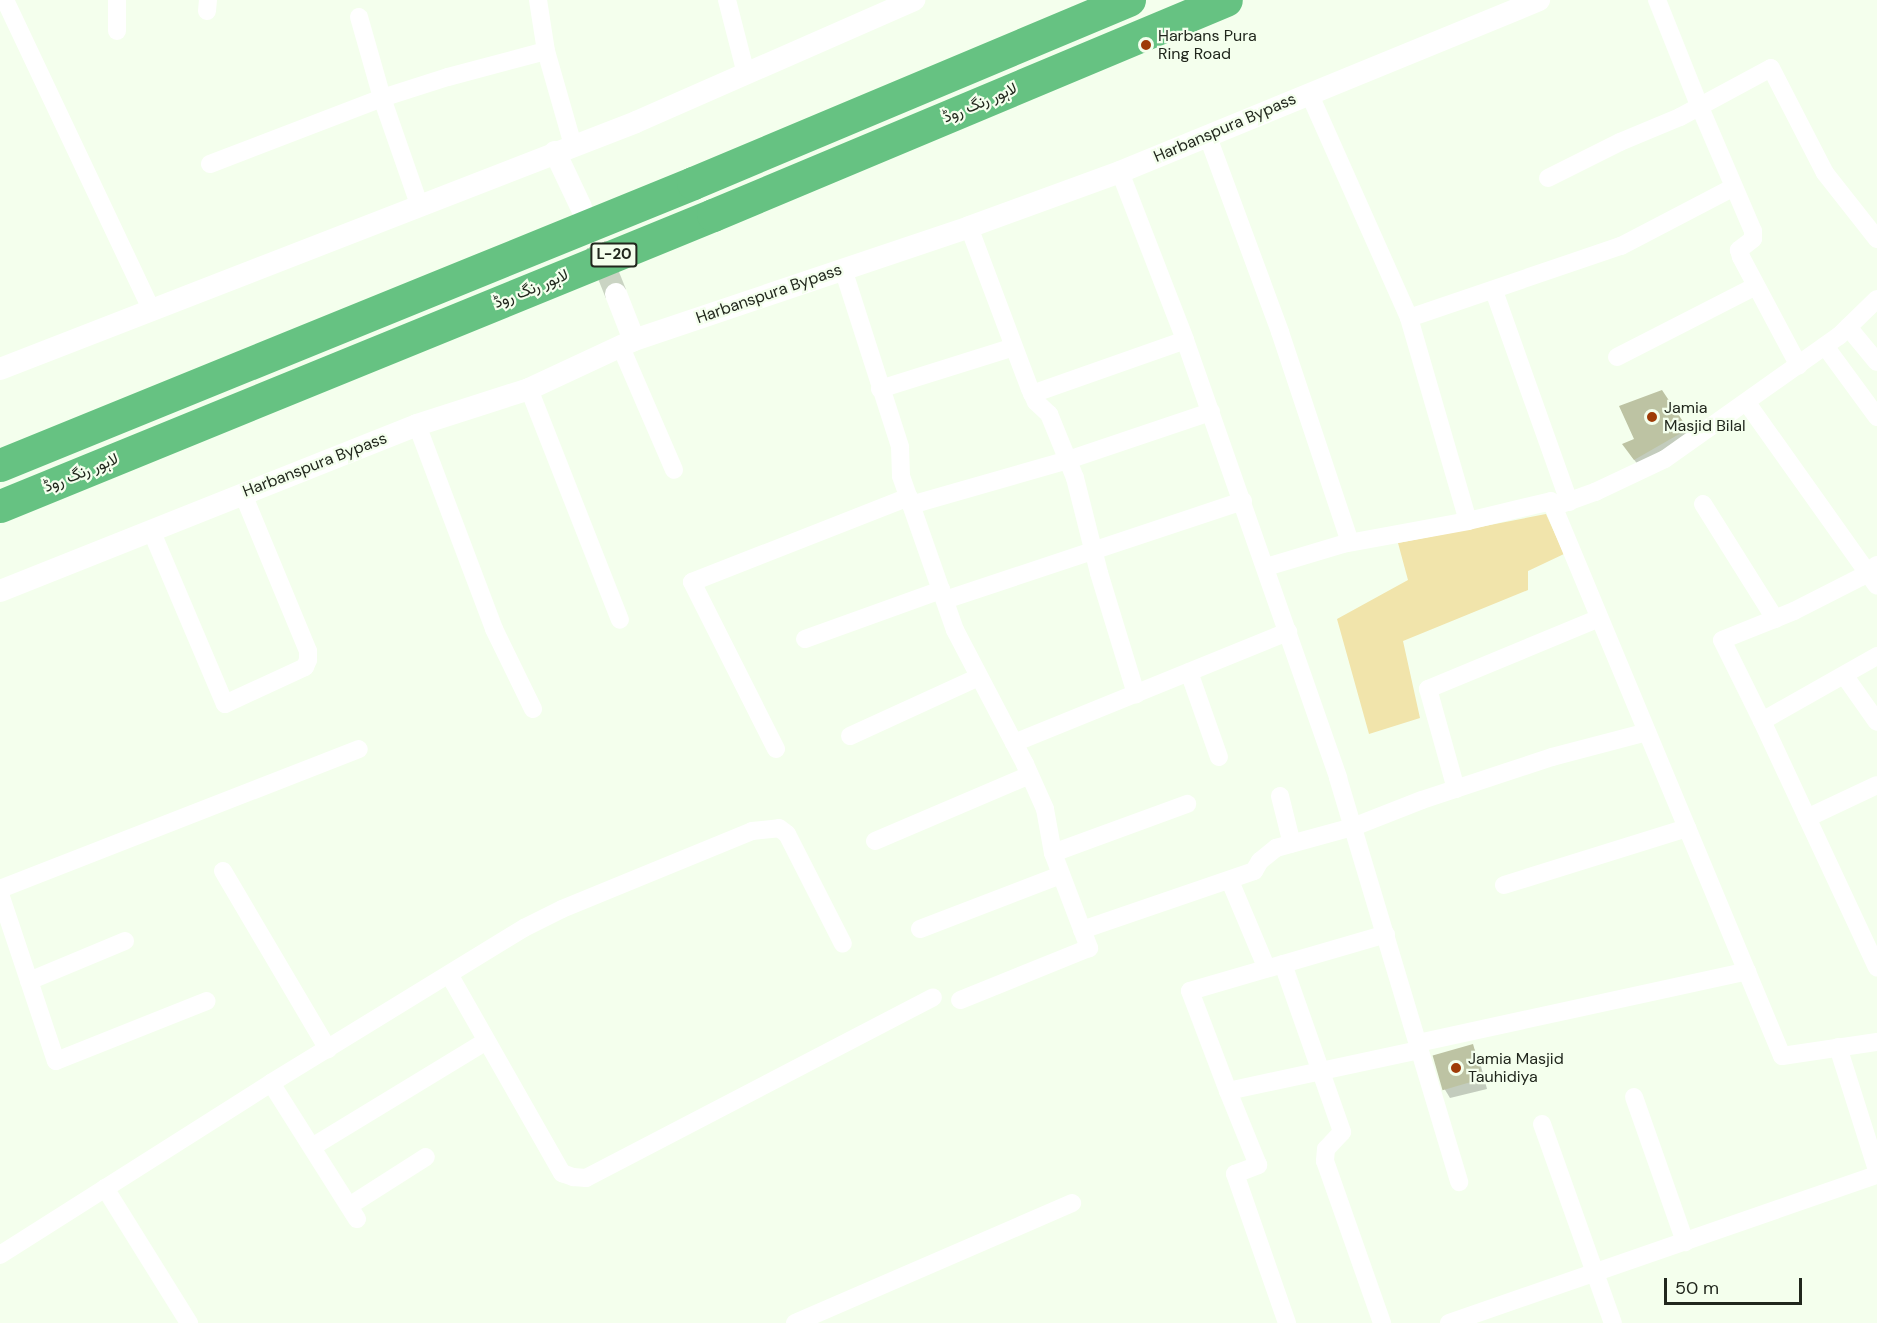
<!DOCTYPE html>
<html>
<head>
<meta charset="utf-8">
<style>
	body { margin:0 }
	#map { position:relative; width:1877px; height:1323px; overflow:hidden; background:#f4ffed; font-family:"DM Sans",Vazirmatn,sans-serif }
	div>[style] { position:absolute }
	.green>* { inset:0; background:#f1e4ab }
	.shadow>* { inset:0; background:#0003 }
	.building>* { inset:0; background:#bdc3a3; transform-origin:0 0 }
	.tertiary-tunnel>* { height:22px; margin-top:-11px; transform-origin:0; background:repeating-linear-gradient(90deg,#cad4c3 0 22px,transparent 0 33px) }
	.minor>* { height:18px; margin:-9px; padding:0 9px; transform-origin:9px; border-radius:9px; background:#fff }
	.tertiary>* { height:22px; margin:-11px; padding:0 11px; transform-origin:11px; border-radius:11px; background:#fff }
	.motorway>* { height:33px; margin:-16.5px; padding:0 16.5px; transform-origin:16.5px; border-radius:16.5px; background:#66c282 }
	.dots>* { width:16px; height:16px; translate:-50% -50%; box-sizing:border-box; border:3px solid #f4ffed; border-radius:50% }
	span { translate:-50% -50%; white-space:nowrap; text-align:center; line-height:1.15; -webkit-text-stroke:4.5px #f4ffed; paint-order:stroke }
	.shield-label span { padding:2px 4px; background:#f4ffed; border:2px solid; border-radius:4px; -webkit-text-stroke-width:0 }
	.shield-label { font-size:15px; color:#21271d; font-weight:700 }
	.poi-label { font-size:16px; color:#21271d }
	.left { translate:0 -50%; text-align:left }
	.street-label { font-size:16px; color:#21271d }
	.scale { position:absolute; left:1664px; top:1278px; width:138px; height:27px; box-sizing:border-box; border:3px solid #21271d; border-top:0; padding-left:8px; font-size:18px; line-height:21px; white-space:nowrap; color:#21271d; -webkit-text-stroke:4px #f4ffed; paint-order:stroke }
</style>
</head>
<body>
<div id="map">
	<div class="green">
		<div style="clip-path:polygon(1546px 514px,1564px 554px,1528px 571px,1528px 590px,1403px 641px,1420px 718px,1369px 734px,1337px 619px,1408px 580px,1398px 543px)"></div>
	</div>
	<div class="shadow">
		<div style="clip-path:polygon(1686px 429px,1692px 439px,1641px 469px,1630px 454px)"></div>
		<div style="clip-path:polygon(1472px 1046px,1478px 1055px,1487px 1089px,1450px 1098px,1444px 1088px)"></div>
	</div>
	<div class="building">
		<div style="clip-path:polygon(1662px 390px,1688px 429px,1634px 460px,1622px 444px,1634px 439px,1619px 406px)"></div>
		<div style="left:1473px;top:1044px;width:36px;height:42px;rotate:74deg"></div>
	</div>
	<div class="tertiary-tunnel">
		<div style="left:584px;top:214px;width:86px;rotate:68.2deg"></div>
	</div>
	<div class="minor">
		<div style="left:5px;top:0;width:344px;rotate:64.7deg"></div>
		<div style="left:117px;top:0;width:31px;rotate:90deg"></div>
		<div style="left:538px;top:0;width:52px;rotate:81.1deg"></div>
		<div style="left:546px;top:51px;width:98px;rotate:74deg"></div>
		<div style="left:727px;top:0;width:76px;rotate:75.6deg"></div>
		<div style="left:1657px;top:0;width:113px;rotate:68.2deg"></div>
		<div style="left:1699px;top:105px;width:137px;rotate:66.8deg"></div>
		<div style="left:1753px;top:231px;width:8px;rotate:90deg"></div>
		<div style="left:1753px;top:239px;width:18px;rotate:142deg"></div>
		<div style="left:1739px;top:250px;width:7px;rotate:74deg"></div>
		<div style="left:1741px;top:257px;width:123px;rotate:62deg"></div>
		<div style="left:207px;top:11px;width:11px;rotate:-85deg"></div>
		<div style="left:359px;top:17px;width:84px;rotate:74.1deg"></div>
		<div style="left:382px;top:98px;width:112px;rotate:70.8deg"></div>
		<div style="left:1309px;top:93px;width:246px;rotate:66deg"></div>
		<div style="left:1409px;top:318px;width:211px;rotate:73.8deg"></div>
		<div style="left:1468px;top:521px;width:85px;rotate:-13.5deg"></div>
		<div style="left:1551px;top:501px;width:601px;rotate:67.4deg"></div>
		<div style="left:1782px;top:1056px;width:96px;rotate:-8.4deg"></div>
		<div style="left:1208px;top:137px;width:208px;rotate:69.7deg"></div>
		<div style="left:1280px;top:332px;width:221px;rotate:71.6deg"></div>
		<div style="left:210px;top:164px;width:184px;rotate:-21deg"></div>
		<div style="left:382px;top:98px;width:69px;rotate:-17.7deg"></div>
		<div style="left:448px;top:77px;width:101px;rotate:-14.9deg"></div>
		<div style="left:1120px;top:172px;width:180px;rotate:68.8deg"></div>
		<div style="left:1185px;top:340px;width:464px;rotate:70.7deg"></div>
		<div style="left:1338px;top:778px;width:422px;rotate:73.3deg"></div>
		<div style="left:1548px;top:178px;width:80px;rotate:-26.6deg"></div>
		<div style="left:1620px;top:142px;width:65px;rotate:-22.6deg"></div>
		<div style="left:1680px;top:117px;width:103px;rotate:-28.3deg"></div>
		<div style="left:1771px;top:68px;width:118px;rotate:62.8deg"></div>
		<div style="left:1825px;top:173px;width:84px;rotate:51.8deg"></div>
		<div style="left:969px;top:227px;width:173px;rotate:69.4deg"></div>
		<div style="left:1030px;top:389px;width:14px;rotate:65deg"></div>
		<div style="left:1036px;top:402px;width:18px;rotate:43deg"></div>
		<div style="left:1049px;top:414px;width:69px;rotate:67.9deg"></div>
		<div style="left:1075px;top:478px;width:98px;rotate:75.8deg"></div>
		<div style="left:1099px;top:573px;width:127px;rotate:73deg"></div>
		<div style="left:843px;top:269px;width:187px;rotate:72.2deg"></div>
		<div style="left:900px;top:447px;width:29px;rotate:88deg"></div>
		<div style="left:901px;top:476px;width:163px;rotate:70.7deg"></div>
		<div style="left:955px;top:630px;width:151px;rotate:62.4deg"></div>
		<div style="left:1025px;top:764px;width:49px;rotate:66deg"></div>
		<div style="left:1045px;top:809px;width:45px;rotate:79.7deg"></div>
		<div style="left:1053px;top:853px;width:102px;rotate:69.2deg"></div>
		<div style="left:1089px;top:948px;width:139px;rotate:158deg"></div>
		<div style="left:1494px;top:291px;width:224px;rotate:70.4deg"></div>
		<div style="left:1409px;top:318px;width:224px;rotate:-18.8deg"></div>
		<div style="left:1621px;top:246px;width:127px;rotate:-27.6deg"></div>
		<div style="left:1848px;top:327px;width:45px;rotate:50.4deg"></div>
		<div style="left:620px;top:345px;width:136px;rotate:66.6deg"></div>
		<div style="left:1825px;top:346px;width:88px;rotate:53.8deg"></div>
		<div style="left:1617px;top:357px;width:156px;rotate:-27.1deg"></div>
		<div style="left:529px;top:389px;width:248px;rotate:68.5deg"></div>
		<div style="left:880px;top:389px;width:140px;rotate:-17.4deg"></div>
		<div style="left:1032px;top:394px;width:162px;rotate:-19.4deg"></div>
		<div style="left:1747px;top:403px;width:224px;rotate:54.6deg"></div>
		<div style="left:417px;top:425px;width:218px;rotate:69.3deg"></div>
		<div style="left:494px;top:629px;width:89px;rotate:64deg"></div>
		<div style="left:1703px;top:504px;width:136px;rotate:57.9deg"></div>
		<div style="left:911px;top:505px;width:163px;rotate:-16deg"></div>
		<div style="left:1068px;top:460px;width:151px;rotate:-18.6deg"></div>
		<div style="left:1553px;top:507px;width:45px;rotate:-19.7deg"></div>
		<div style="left:1595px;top:492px;width:77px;rotate:-25.2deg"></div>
		<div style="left:1665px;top:459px;width:213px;rotate:-35.3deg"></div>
		<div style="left:1839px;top:336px;width:53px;rotate:-44.2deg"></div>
		<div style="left:151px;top:530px;width:189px;rotate:67deg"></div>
		<div style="left:225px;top:704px;width:88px;rotate:-24.8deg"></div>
		<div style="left:305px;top:667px;width:8px;rotate:-67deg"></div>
		<div style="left:308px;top:660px;width:9px;rotate:-90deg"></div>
		<div style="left:308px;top:651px;width:170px;rotate:-112.5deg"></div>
		<div style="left:1266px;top:567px;width:80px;rotate:-16.6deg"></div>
		<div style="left:1343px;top:544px;width:127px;rotate:-10.4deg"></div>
		<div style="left:945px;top:600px;width:314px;rotate:-18.4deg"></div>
		<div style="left:805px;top:639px;width:145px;rotate:-19.8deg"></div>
		<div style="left:1877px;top:656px;width:132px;rotate:150.5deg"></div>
		<div style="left:1762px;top:721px;width:272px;rotate:65deg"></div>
		<div style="left:1189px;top:672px;width:90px;rotate:70.6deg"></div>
		<div style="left:1844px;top:675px;width:57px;rotate:54.9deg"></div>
		<div style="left:1762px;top:721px;width:90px;rotate:-116.3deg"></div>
		<div style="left:1722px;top:640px;width:78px;rotate:-21.9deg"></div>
		<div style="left:1794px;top:611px;width:75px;rotate:-26.9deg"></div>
		<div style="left:1861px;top:577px;width:20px;rotate:-37deg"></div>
		<div style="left:850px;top:736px;width:142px;rotate:-24.6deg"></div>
		<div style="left:1014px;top:743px;width:296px;rotate:-22.1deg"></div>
		<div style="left:776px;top:749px;width:187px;rotate:-116.7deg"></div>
		<div style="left:692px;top:582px;width:233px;rotate:-21.4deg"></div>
		<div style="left:1456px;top:789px;width:104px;rotate:-105.6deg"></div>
		<div style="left:1428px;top:689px;width:185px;rotate:-22.5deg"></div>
		<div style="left:1280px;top:796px;width:49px;rotate:76deg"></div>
		<div style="left:1807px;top:818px;width:77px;rotate:-25.2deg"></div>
		<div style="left:875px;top:841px;width:168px;rotate:-23.1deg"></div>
		<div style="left:1053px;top:853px;width:143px;rotate:-20.1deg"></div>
		<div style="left:223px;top:871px;width:207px;rotate:59.5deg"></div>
		<div style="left:1230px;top:881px;width:95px;rotate:67.2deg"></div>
		<div style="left:1504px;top:885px;width:192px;rotate:-17.3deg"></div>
		<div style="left:0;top:889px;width:385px;rotate:-21.3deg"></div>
		<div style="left:0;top:894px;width:176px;rotate:71.5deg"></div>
		<div style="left:56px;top:1061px;width:162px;rotate:-21.7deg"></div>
		<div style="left:920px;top:929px;width:151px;rotate:-21deg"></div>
		<div style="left:1082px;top:930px;width:182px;rotate:-18.9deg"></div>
		<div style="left:1254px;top:871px;width:12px;rotate:-59deg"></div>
		<div style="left:1260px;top:861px;width:21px;rotate:-39deg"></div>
		<div style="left:1276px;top:848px;width:80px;rotate:-15.3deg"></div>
		<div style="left:1353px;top:827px;width:74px;rotate:-21.4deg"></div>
		<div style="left:1422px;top:800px;width:137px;rotate:-18.3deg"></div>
		<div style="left:1552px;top:757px;width:98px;rotate:-14.7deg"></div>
		<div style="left:1283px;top:964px;width:178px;rotate:70.6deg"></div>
		<div style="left:1342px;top:1132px;width:23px;rotate:133deg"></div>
		<div style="left:1326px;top:1149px;width:12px;rotate:95deg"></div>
		<div style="left:1325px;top:1161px;width:172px;rotate:70.6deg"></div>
		<div style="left:450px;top:976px;width:227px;rotate:60.4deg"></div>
		<div style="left:562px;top:1173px;width:12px;rotate:20deg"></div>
		<div style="left:573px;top:1177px;width:13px;rotate:4deg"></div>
		<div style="left:586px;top:1178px;width:391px;rotate:-27.5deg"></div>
		<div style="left:29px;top:981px;width:104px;rotate:-22.6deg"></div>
		<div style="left:1418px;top:1043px;width:337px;rotate:-12.3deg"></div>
		<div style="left:1838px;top:1047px;width:129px;rotate:72.4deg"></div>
		<div style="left:271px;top:1083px;width:161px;rotate:57.7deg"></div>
		<div style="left:1228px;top:1091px;width:107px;rotate:-110.8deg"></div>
		<div style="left:1190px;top:991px;width:204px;rotate:-16.2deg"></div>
		<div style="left:1634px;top:1097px;width:154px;rotate:70.6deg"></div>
		<div style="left:1542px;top:1124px;width:211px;rotate:70.4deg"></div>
		<div style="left:312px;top:1147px;width:204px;rotate:-31.3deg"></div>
		<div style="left:105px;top:1188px;width:159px;rotate:58.1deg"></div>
		<div style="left:349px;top:1206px;width:91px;rotate:-32.5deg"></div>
		<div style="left:0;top:1255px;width:321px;rotate:-32.4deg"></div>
		<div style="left:271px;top:1083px;width:297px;rotate:-31.5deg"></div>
		<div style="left:524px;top:928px;width:42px;rotate:-26.6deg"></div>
		<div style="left:562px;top:909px;width:205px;rotate:-22.3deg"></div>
		<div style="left:752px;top:831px;width:27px;rotate:-6deg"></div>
		<div style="left:779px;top:828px;width:10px;rotate:37deg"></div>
		<div style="left:787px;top:834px;width:123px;rotate:63deg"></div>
		<div style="left:795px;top:1323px;width:302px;rotate:-23.4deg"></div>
		<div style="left:1287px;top:1323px;width:158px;rotate:-109.2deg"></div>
		<div style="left:1235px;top:1174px;width:25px;rotate:-21deg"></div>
		<div style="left:1258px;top:1165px;width:80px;rotate:-112.1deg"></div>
		<div style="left:1228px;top:1091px;width:196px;rotate:-12.1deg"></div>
		<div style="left:1449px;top:1323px;width:453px;rotate:-19.1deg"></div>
	</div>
	<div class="tertiary">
		<div style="left:555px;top:152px;width:61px;rotate:64.7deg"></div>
		<div style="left:616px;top:294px;width:49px;rotate:68.6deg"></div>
		<div style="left:0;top:369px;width:682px;rotate:-21.22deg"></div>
		<div style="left:636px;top:122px;width:304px;rotate:-23.7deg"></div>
		<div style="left:0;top:591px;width:449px;rotate:-21.7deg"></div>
		<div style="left:417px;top:425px;width:118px;rotate:-17.8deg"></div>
		<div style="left:529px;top:389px;width:116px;rotate:-25deg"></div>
		<div style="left:634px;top:340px;width:354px;rotate:-18.6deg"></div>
		<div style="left:969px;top:227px;width:161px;rotate:-20deg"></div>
		<div style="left:1120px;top:172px;width:453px;rotate:-22.3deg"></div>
	</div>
	<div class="motorway">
		<div style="left:0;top:465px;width:748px;rotate:-22.14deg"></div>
		<div style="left:693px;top:183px;width:473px;rotate:-22.8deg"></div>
		<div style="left:0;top:506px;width:770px;rotate:-22.2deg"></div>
		<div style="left:713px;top:215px;width:556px;rotate:-22.74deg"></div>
	</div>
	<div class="dots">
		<div style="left:1146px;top:45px;background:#9f3b07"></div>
		<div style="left:1652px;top:417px;background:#9f3b07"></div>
		<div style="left:1456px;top:1068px;background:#9f3b07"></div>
	</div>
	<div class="shield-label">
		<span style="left:614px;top:255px">L-20</span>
	</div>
	<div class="poi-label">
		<span class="left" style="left:1158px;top:45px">Harbans Pura<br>Ring Road</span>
		<span class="left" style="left:1664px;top:417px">Jamia<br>Masjid Bilal</span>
		<span class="left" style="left:1468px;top:1068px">Jamia Masjid<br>Tauhidiya</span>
	</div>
	<div class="street-label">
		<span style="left:980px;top:103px;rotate:-23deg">لاہور رنگ روڈ</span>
		<span style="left:1225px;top:128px;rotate:-23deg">Harbanspura Bypass</span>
		<span style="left:531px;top:289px;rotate:-22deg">لاہور رنگ روڈ</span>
		<span style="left:769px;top:294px;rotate:-19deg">Harbanspura Bypass</span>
		<span style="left:315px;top:465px;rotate:-21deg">Harbanspura Bypass</span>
		<span style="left:81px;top:473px;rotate:-22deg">لاہور رنگ روڈ</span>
	</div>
	<div class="scale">50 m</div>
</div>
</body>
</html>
